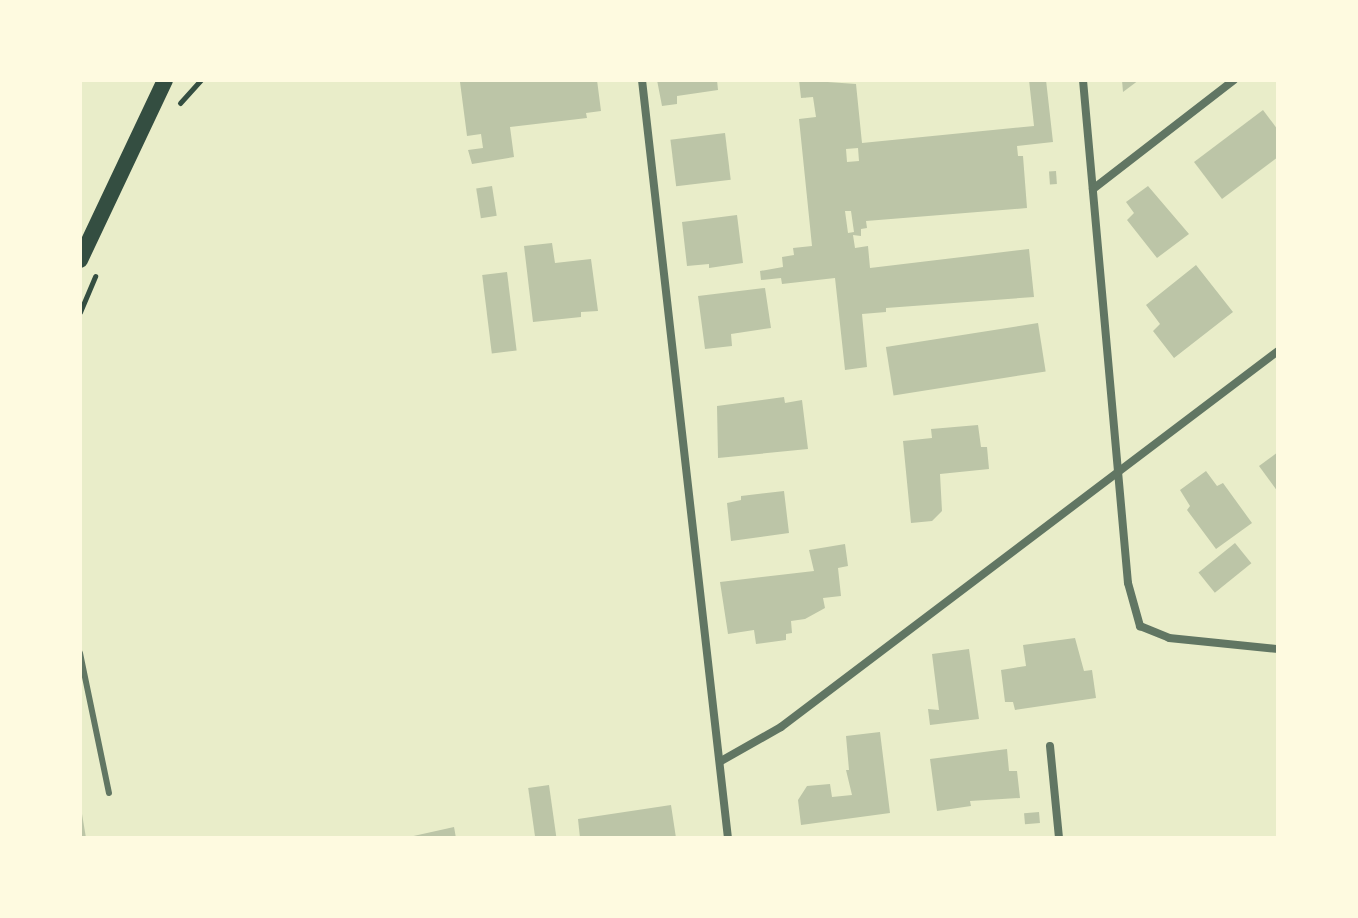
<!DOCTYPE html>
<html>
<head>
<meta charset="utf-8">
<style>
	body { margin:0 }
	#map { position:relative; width:1358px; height:918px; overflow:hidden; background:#e9edc9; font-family:Signika,sans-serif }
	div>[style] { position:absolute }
	.building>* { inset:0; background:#bcc5a7; transform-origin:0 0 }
	.path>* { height:5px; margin:-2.5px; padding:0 2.5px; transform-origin:2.5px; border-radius:2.5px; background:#344e41 }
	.service>* { height:6px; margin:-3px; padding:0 3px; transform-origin:3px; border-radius:3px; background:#617663 }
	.minor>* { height:8px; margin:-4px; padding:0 4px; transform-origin:4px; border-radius:4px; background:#617663 }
	.secondary>* { height:16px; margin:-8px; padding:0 8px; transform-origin:8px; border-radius:8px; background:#344e41 }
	span { translate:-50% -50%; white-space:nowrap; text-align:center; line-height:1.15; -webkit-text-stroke:7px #fefae0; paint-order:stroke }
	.frame { position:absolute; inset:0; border:82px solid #fefae0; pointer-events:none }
</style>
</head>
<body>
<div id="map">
	<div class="building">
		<div style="clip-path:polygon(482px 80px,597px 80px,601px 111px,586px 113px,587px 118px,510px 127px,514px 157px,472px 164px,468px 150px,483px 148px,481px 134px,467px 136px,460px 82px)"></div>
		<div style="clip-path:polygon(657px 80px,717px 80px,718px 90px,677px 96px,677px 104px,662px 106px)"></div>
		<div style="clip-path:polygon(evenodd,799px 80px,856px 84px,862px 143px,1034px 126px,1029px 80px,1046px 80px,1053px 142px,1017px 146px,1018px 156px,1023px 156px,1027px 208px,866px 221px,867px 228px,861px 229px,861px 236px,853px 235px,855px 248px,868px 246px,870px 268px,1029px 249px,1034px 297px,886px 308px,886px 312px,862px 314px,867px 367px,845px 370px,835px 278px,782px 284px,781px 278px,761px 280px,760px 271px,783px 267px,782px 257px,794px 255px,793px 248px,812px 246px,799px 119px,816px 117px,813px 97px,801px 98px,799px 80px,858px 148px,859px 161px,847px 162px,846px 149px,858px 148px,799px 80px,845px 211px,851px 211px,854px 232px,848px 233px,845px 211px)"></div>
		<div style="clip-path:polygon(1122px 80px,1139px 80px,1123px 92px)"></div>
		<div style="clip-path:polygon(1263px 110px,1278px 130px,1278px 157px,1222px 199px,1194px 162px)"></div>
		<div style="left:725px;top:133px;width:47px;height:55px;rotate:83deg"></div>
		<div style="left:1056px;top:171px;width:13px;height:7px;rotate:86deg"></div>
		<div style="left:492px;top:186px;width:30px;height:16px;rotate:81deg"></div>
		<div style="clip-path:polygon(1148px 186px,1189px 234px,1157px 258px,1127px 220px,1134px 213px,1126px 202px)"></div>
		<div style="clip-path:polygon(737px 215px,743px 263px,709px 268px,709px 264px,687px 266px,682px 222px)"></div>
		<div style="clip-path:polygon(552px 243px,555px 263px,591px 259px,598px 311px,581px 312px,581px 317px,533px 322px,524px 246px)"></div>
		<div style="clip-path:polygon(1196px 265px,1233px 312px,1174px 358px,1153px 331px,1160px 324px,1146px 305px)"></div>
		<div style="left:507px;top:272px;width:79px;height:25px;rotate:83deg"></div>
		<div style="clip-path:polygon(765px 288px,771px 328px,731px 334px,732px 346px,705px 349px,698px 296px)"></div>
		<div style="left:1038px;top:323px;width:49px;height:154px;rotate:81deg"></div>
		<div style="clip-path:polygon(784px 397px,785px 403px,802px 400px,808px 449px,718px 458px,717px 406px)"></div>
		<div style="clip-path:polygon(978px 425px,981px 447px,987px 447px,989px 469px,940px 474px,942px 511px,932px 521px,911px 523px,903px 441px,932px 438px,931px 429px)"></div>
		<div style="clip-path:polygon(1278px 452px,1278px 492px,1259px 466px)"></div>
		<div style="clip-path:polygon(1206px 471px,1217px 486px,1223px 483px,1252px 523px,1216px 549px,1187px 510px,1190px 506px,1180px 490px)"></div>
		<div style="clip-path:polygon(784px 491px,789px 533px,731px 541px,727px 503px,741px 500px,741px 496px)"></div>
		<div style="left:1235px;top:543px;width:26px;height:47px;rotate:51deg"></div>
		<div style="clip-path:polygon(845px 544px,848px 566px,838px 568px,841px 596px,823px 598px,825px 608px,805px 619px,791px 621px,792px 633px,786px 634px,786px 640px,756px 644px,754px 630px,728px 634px,720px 582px,814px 571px,809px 550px)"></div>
		<div style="clip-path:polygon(1075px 638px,1084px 671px,1092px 670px,1096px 698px,1015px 710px,1013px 702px,1005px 702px,1001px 670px,1026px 666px,1023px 645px)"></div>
		<div style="clip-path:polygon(969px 649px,979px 719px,930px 725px,928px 709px,939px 710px,932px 654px)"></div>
		<div style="clip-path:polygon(880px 732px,890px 813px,801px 825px,798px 800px,807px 786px,830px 784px,832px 797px,852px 795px,846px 770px,849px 770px,846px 736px)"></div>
		<div style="clip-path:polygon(1007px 749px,1009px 771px,1017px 771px,1020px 798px,970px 801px,971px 806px,937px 811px,930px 759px)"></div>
		<div style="left:549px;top:785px;width:53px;height:21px;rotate:82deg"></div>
		<div style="clip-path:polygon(671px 805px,676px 838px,580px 838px,578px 819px)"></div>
		<div style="left:1039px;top:812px;width:11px;height:15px;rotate:85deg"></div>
		<div style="clip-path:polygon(80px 814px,82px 814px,86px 838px,80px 838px)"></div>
		<div style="clip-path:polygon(454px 827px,456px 838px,409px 838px,409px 837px)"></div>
	</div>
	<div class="path">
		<div style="left:180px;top:103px;width:31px;rotate:-48deg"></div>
		<div style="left:80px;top:312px;width:39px;rotate:-67deg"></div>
	</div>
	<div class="service">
		<div style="left:80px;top:653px;width:143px;rotate:78.3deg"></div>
	</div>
	<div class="minor">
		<div style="left:642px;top:80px;width:763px;rotate:83.53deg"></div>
		<div style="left:1083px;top:80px;width:505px;rotate:84.89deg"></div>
		<div style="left:1128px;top:583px;width:45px;rotate:74.4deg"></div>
		<div style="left:1140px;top:626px;width:31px;rotate:22deg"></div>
		<div style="left:1169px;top:638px;width:110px;rotate:5.8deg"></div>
		<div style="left:1093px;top:189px;width:178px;rotate:-37.7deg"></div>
		<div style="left:1050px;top:746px;width:92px;rotate:84.4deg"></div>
		<div style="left:721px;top:761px;width:69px;rotate:-29.5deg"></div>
		<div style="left:781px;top:727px;width:623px;rotate:-37.11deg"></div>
	</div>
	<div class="secondary">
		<div style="left:80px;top:260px;width:199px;rotate:-64.7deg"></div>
	</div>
	<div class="frame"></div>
</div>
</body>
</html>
